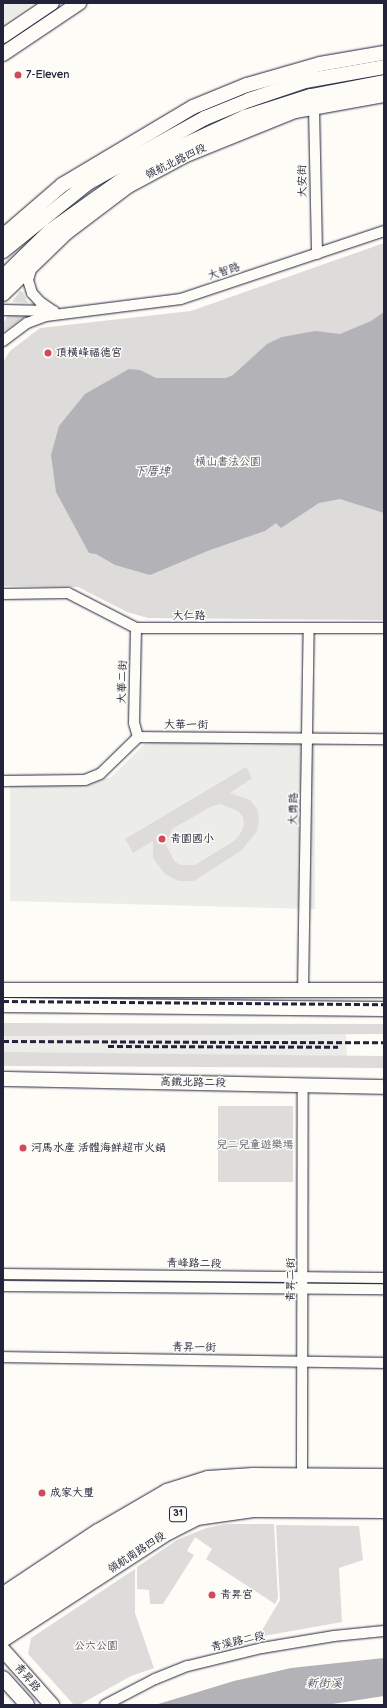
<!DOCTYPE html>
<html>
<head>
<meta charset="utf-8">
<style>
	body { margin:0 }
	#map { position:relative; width:387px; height:1708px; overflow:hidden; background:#fdfcf7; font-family:"Balsamiq Sans","LXGW WenKai TC",sans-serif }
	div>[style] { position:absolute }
	.built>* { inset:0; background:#ecece9 }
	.green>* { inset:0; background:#dddcdb; transform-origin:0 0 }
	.water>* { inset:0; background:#b2b2b7 }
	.roads { filter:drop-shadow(0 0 1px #22223b) drop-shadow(0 0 1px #22223b) }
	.street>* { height:10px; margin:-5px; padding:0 5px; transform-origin:5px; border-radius:5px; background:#fdfcf7 }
	.secondary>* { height:14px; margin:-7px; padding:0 7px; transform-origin:7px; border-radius:7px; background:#fdfcf7 }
	.primary>* { height:16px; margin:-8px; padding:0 8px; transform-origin:8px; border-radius:8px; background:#fdfcf7 }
	.rail>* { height:3px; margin-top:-1.5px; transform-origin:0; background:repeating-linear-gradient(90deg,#22223b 0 6px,transparent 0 9px) }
	.dots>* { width:11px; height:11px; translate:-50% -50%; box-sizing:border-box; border:2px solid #fdfcf7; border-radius:50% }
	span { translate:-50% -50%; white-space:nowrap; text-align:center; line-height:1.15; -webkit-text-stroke:3px #fdfcf7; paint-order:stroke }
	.shield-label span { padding:1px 3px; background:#fdfcf7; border:1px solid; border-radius:3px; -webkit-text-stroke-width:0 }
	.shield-label { font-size:10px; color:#22223b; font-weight:700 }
	.poi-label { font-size:11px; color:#22223b }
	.left { translate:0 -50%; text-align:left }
	.street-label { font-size:11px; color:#22223b }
	.park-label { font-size:11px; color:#5a5a6b }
	.water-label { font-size:12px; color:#545466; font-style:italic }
	.frame { position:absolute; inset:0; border:4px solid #22223b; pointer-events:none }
</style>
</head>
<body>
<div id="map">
	<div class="built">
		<div style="clip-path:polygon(3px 3px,34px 3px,3px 24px)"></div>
		<div style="clip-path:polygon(153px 736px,315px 739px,315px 909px,10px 901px,10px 778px,110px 778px)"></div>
		<div style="clip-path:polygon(5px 1034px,346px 1034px,347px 1056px,4px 1053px)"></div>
	</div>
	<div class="green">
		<div style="clip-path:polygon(384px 243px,384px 620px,148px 618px,127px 612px,78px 587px,3px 586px,3px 362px,10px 351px,40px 328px,191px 311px)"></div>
		<div style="clip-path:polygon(20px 291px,23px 292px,28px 303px,12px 302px)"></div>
		<div style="clip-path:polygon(8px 315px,26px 316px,3px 332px,3px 324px)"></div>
		<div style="clip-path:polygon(evenodd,246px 767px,252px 778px,230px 793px,250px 800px,257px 809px,259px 819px,257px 831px,242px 850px,194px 881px,179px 881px,165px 874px,153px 858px,153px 841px,133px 853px,125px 839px,246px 767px,220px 804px,238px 811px,243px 817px,244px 825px,240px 834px,234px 841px,195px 865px,181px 865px,175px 862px,166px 845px,172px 829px,212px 806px,220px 804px)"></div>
		<div style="clip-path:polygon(3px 1023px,384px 1024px,384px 1034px,3px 1036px)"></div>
		<div style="clip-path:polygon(3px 1052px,384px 1056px,384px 1068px,3px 1066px)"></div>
		<div style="left:293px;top:1106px;width:76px;height:75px;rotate:90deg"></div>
		<div style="clip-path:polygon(226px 1524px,274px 1524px,278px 1598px,275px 1604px,206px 1559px,212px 1549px,195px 1537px,187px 1551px,194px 1555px,163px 1604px,150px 1604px,149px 1590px,137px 1589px,137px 1567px,177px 1540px,206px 1528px)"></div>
		<div style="clip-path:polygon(276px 1525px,359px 1526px,363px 1560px,339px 1568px,342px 1622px,258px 1637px,280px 1600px)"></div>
		<div style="clip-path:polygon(135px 1569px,135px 1613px,154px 1668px,131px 1676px,79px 1705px,74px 1705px,28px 1654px,31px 1638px)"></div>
	</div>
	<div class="water">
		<div style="clip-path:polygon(384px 312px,384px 513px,340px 499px,319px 503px,281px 528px,276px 523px,265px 531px,210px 550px,150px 575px,115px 565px,96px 554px,89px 553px,56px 492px,51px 455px,59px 426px,85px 394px,129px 369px,140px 370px,156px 378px,226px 378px,233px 375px,267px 344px,282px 337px,315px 331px,340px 334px,371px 321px)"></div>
		<div style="clip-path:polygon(384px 1658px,384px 1696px,326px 1705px,155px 1705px,234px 1681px,291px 1668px)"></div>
	</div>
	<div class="roads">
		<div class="street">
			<div style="left:314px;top:108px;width:146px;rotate:88.8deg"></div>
			<div style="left:32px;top:266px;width:15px;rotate:106deg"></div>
			<div style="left:28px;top:280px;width:14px;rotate:73deg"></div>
			<div style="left:32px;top:293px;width:12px;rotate:48deg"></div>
			<div style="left:40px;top:302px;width:14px;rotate:34deg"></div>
			<div style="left:3px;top:310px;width:51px;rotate:1.1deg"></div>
			<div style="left:3px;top:341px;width:30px;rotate:-37deg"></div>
			<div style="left:27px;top:323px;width:20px;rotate:-20deg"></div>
			<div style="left:46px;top:316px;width:136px;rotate:-7.2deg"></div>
			<div style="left:181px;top:299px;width:214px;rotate:-18.5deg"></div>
			<div style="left:3px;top:594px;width:65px;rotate:-0.9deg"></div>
			<div style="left:68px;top:593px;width:76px;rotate:27.2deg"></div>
			<div style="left:136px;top:628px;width:248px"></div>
			<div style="left:136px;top:628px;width:95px;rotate:91.2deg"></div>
			<div style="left:134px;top:723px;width:15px;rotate:74deg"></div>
			<div style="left:3px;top:781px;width:82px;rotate:-0.7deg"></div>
			<div style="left:85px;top:780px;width:16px;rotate:-22deg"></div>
			<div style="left:100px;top:774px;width:53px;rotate:-44.2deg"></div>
			<div style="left:138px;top:737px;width:246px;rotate:0.5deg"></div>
			<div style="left:303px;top:990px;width:362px;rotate:-89.1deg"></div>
			<div style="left:3px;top:1274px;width:381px;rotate:0.6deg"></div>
			<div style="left:3px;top:1286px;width:381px;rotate:0.5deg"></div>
			<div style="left:3px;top:1357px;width:381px;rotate:0.9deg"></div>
			<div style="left:302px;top:1474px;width:388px;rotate:-89.9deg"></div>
			<div style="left:105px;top:1705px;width:56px;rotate:-27.5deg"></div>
			<div style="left:155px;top:1679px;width:35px;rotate:-22deg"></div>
			<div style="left:188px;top:1666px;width:76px;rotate:-13.7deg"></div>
			<div style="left:262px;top:1648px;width:73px;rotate:-9.5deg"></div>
			<div style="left:334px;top:1636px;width:50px;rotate:-5.7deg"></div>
		</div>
		<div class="secondary">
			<div style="left:3px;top:36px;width:59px;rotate:-34deg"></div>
			<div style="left:3px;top:54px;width:92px;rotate:-33.9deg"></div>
			<div style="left:3px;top:236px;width:78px;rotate:-40.8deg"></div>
			<div style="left:62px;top:185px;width:152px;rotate:-30.8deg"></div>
			<div style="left:193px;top:107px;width:58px;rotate:-22.2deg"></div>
			<div style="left:247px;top:85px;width:76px;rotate:-16deg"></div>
			<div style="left:320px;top:64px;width:65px;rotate:-9.8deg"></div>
			<div style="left:3px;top:251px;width:109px;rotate:-38.7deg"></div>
			<div style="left:88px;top:183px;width:134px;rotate:-29.1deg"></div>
			<div style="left:205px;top:118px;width:48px;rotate:-22.2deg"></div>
			<div style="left:249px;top:100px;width:59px;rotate:-18.7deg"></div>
			<div style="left:305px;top:81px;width:80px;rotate:-10deg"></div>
			<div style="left:3px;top:277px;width:66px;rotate:-44.4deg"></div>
			<div style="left:50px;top:231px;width:119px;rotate:-35.4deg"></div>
			<div style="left:147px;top:162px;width:108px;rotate:-24.7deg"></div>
			<div style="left:245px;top:117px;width:69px;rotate:-17.7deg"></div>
			<div style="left:311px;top:96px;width:74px;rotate:-10.9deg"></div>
			<div style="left:3px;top:294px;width:88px;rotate:-44.1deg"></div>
			<div style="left:66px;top:233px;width:78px;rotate:-37.2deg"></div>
			<div style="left:128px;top:186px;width:66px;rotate:-28.1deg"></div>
			<div style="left:186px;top:155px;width:118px;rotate:-22deg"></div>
			<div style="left:295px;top:111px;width:90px;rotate:-10.2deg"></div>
			<div style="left:3px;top:990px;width:381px"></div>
			<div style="left:3px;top:1005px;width:381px;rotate:0.6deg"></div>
			<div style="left:3px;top:1079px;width:381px;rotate:1.2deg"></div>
			<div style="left:3px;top:1594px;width:114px;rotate:-33.6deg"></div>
			<div style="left:98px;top:1531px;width:80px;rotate:-30.1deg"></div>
			<div style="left:167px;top:1491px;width:43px;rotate:-17.6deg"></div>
			<div style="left:208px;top:1478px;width:45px;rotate:-3.8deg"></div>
			<div style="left:253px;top:1475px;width:131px;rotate:0.4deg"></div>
			<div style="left:3px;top:1640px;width:197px;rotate:-33deg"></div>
			<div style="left:168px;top:1533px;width:33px;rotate:-27deg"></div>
			<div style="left:197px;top:1518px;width:57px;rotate:-8.1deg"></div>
			<div style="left:253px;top:1510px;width:131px;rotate:0.4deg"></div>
			<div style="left:3px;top:1650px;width:74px;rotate:48.3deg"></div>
			<div style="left:3px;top:1678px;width:36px;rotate:48deg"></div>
		</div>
		<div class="primary">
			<div style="left:3px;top:1610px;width:188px;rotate:-33.5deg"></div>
			<div style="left:160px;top:1506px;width:29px;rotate:-22deg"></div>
			<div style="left:187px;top:1495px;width:40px;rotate:-12deg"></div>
			<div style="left:226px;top:1487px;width:28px;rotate:-6deg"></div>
			<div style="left:254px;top:1484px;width:130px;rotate:1.3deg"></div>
			<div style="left:3px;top:1627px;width:187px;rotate:-33.7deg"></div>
			<div style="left:159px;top:1523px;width:37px;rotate:-26deg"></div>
			<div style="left:192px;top:1507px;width:63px;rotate:-8.3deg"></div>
			<div style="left:254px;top:1498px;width:130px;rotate:0.9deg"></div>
		</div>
	</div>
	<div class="rail">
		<div style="left:3px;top:1001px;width:381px;rotate:0.5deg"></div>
		<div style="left:3px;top:1041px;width:381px;rotate:0.2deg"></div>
		<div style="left:108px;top:1046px;width:230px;rotate:0.2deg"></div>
	</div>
	<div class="dots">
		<div style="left:18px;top:75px;background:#d1495b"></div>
		<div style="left:48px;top:353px;background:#d1495b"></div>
		<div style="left:162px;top:839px;background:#d1495b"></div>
		<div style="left:23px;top:1148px;background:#d1495b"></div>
		<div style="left:42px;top:1493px;background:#d1495b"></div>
		<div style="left:212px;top:1595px;background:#d1495b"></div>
	</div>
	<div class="shield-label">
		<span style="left:178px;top:1514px">31</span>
	</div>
	<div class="poi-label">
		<span class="left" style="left:26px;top:75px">7-Eleven</span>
		<span class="left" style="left:56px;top:353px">頂橫峰福德宮</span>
		<span class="left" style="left:170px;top:839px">青園國小</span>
		<span class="left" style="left:31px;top:1148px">河馬水產 活體海鮮超市火鍋</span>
		<span class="left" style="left:50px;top:1493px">成家大璽</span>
		<span class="left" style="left:220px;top:1595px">青昇宮</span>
	</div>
	<div class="street-label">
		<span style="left:176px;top:162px;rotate:-26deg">領航北路四段</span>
		<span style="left:303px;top:181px;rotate:-91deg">大安街</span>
		<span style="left:224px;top:272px;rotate:-18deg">大智路</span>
		<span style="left:189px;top:616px">大仁路</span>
		<span style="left:123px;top:682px;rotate:-88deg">大華二街</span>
		<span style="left:186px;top:725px">大華一街</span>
		<span style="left:294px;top:809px;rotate:-89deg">大勇路</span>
		<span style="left:193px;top:1083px;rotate:1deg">高鐵北路二段</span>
		<span style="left:194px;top:1264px;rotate:1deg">青峰路二段</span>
		<span style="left:291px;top:1280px;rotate:-90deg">青昇二街</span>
		<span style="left:194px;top:1348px;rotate:1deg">青昇一街</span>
		<span style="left:137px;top:1553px;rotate:-33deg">領航南路四段</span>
		<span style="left:238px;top:1642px;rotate:-13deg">青溪路二段</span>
		<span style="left:27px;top:1678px;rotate:49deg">青昇路</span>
	</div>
	<div class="park-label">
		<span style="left:228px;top:462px">橫山書法公園</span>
		<span style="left:255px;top:1145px">兒二兒童遊樂場</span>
		<span style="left:96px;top:1646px">公六公園</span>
	</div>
	<div class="water-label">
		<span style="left:152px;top:472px">下厝埤</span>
		<span style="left:324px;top:1684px">新街溪</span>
	</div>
	<div class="frame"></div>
</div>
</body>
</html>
